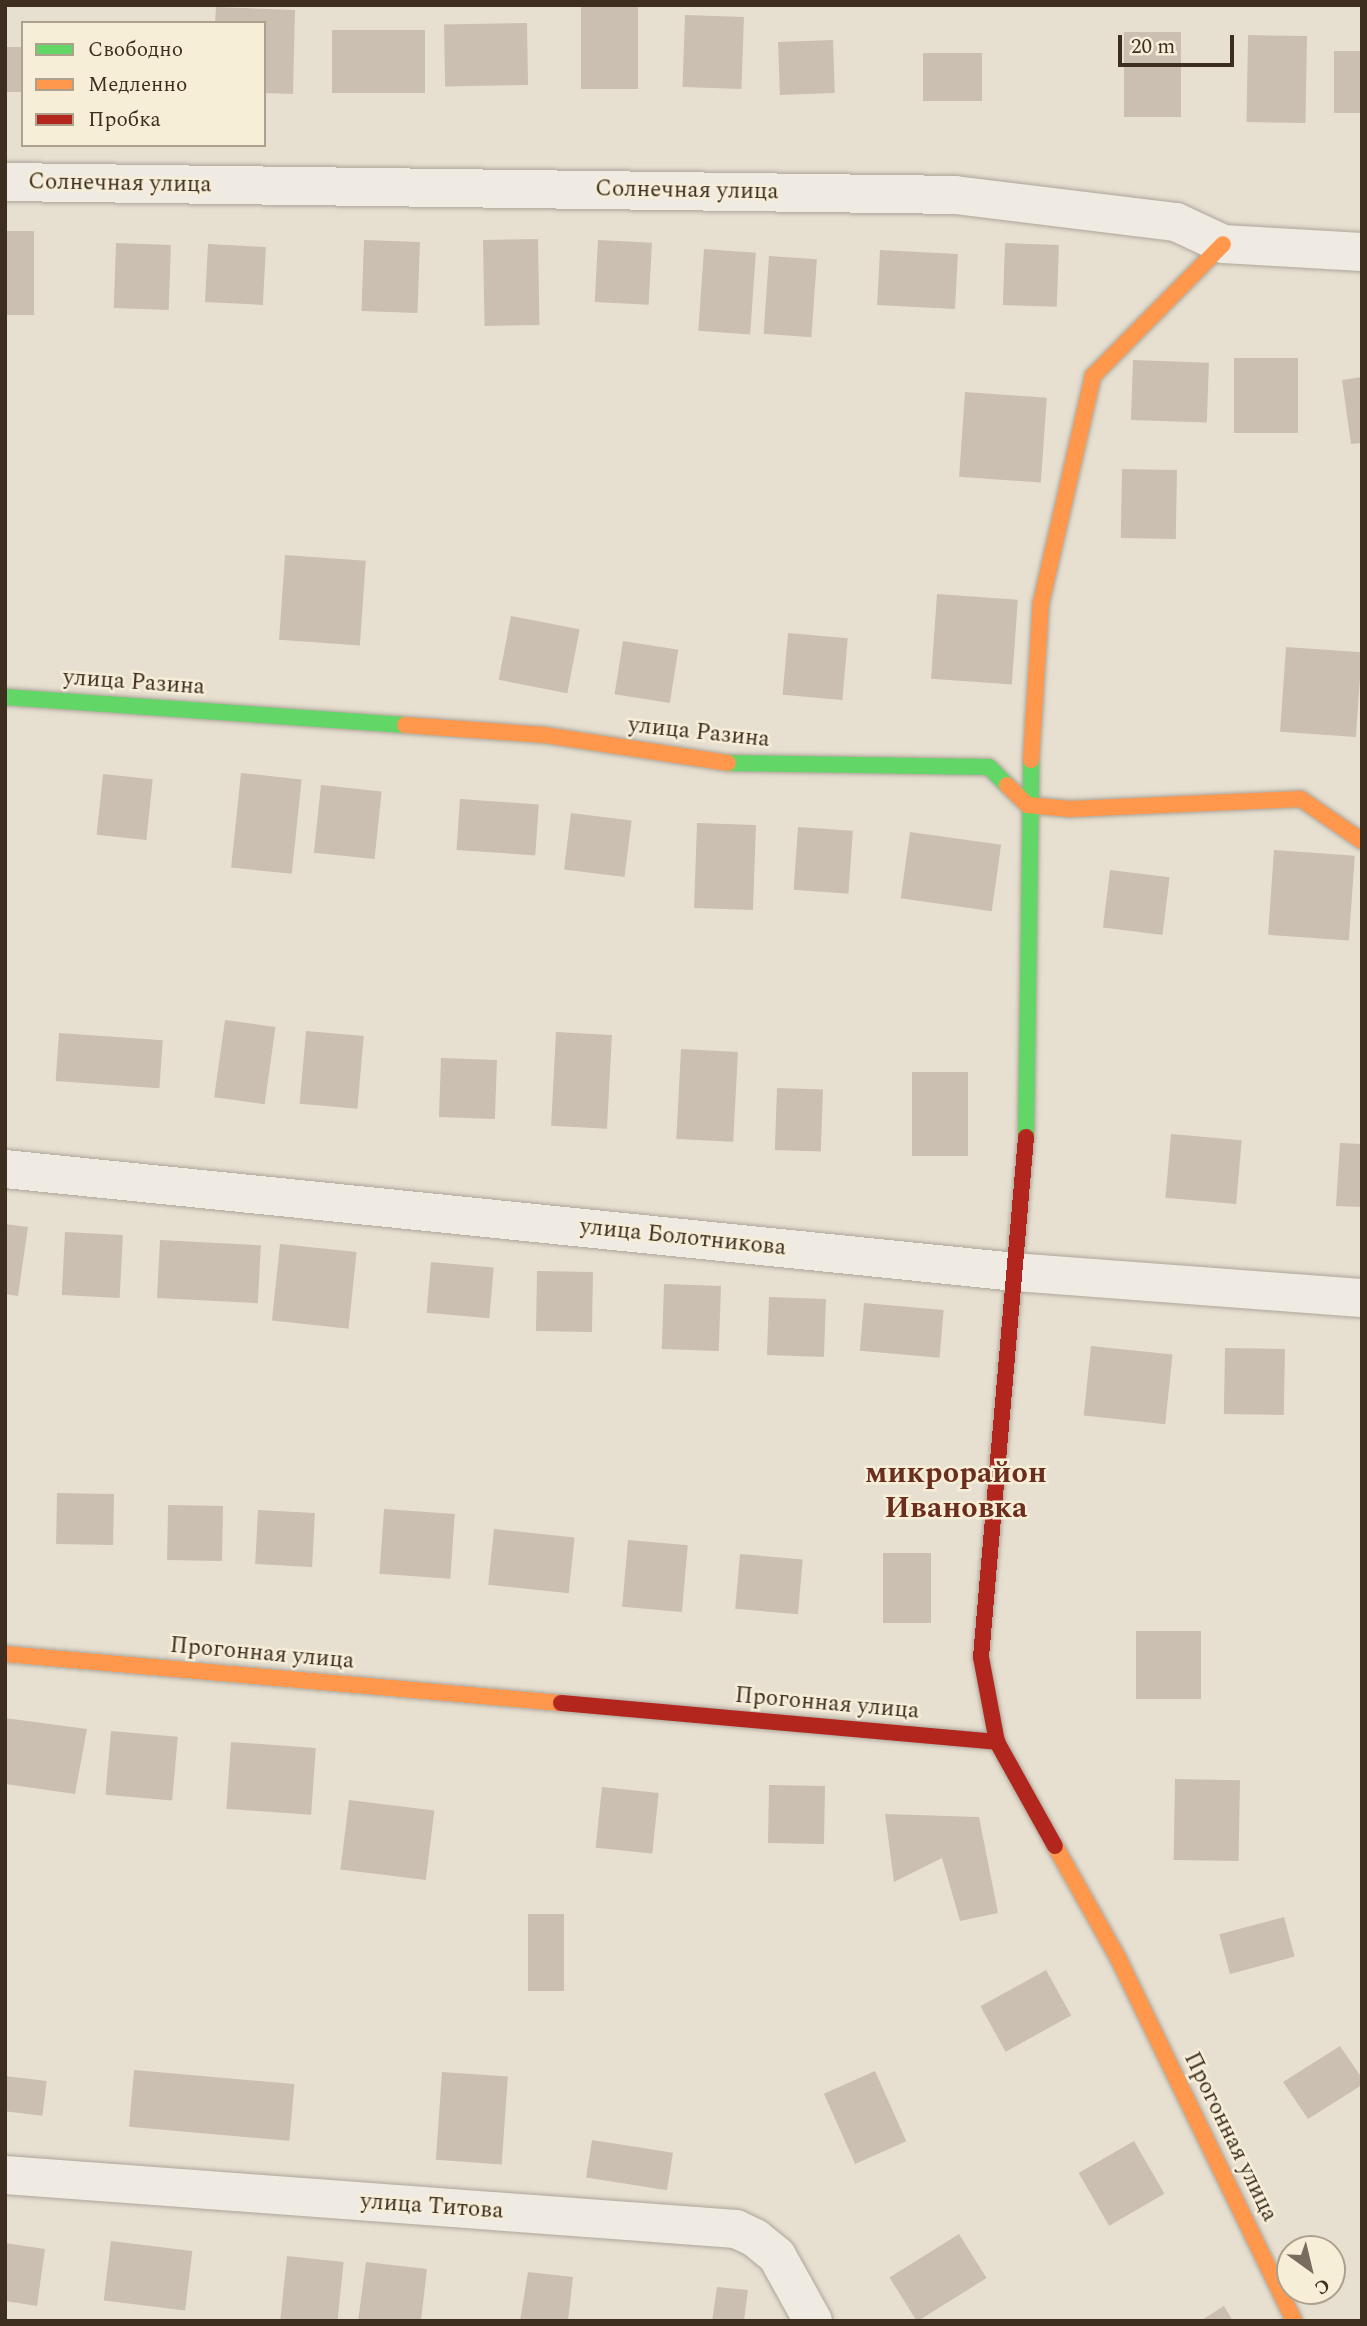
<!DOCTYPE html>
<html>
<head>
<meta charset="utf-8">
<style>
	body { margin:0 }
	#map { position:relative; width:1367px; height:2326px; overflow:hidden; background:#e7e0d1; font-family:Spectral,serif }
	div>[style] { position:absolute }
	.building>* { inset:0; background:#cbbfb2; transform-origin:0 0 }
	.roads { filter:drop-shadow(0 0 2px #ada599) drop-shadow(0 0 2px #ada599) }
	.street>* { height:38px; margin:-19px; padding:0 19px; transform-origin:19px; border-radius:19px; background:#efebe3 }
	.fast>* { height:16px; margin:-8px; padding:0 8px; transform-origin:8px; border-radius:8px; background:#63d668 }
	.slow>* { height:16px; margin:-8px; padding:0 8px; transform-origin:8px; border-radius:8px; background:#ff974d }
	.jam>* { height:16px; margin:-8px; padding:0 8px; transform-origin:8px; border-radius:8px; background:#b3261e }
	span { translate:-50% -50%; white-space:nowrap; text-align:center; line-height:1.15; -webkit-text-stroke:5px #f7eed8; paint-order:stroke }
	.street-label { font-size:23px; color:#3d2e20 }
	.district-label { font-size:30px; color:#6b2e1e; font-weight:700 }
	.frame { position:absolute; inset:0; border:7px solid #3d2e20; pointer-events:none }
	.legend { position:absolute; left:21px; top:21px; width:245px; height:126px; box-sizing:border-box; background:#f7eed8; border:2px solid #ada18e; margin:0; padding:9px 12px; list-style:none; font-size:21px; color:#3d2e20 }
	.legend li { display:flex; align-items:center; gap:14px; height:35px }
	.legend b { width:35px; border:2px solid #ada18e }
	.north { position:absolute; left:1276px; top:2235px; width:70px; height:70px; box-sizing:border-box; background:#f7eed8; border:2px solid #ada18e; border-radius:50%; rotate:146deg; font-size:19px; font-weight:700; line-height:28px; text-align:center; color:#3d2e20 }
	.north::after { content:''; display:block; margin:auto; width:24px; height:32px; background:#786c5e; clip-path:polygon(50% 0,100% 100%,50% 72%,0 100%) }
	.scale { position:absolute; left:1118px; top:35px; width:116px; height:32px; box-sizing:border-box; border:4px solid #3d2e20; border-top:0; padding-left:9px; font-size:21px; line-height:24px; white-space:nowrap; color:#3d2e20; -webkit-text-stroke:5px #f7eed8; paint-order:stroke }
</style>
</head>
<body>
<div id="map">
	<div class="building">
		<div style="left:581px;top:5px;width:57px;height:84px"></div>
		<div style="clip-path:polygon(216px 7px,295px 10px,293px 94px,264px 93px,264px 23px,215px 23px)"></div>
		<div style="left:685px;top:15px;width:59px;height:72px;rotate:2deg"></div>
		<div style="left:527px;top:23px;width:62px;height:83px;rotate:89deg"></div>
		<div style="left:332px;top:30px;width:93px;height:63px"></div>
		<div style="left:1124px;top:32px;width:57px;height:85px"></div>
		<div style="left:1248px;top:35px;width:59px;height:87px;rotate:1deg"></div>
		<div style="left:833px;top:40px;width:53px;height:55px;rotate:88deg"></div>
		<div style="left:5px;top:47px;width:18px;height:45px"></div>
		<div style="left:1334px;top:51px;width:28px;height:62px"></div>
		<div style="left:982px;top:53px;width:48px;height:59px;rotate:90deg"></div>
		<div style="left:5px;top:231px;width:29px;height:84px"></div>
		<div style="left:538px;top:239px;width:86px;height:55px;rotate:89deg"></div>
		<div style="left:364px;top:240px;width:56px;height:71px;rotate:2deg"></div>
		<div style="left:598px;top:240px;width:54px;height:62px;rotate:3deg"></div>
		<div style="left:116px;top:243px;width:55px;height:65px;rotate:2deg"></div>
		<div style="left:1005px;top:243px;width:54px;height:62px;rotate:2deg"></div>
		<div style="left:208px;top:244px;width:58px;height:58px;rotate:3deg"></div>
		<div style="left:704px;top:249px;width:52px;height:82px;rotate:4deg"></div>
		<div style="left:880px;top:250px;width:78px;height:55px;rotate:3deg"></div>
		<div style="left:769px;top:256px;width:48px;height:78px;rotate:4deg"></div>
		<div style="left:1298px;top:358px;width:75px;height:64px;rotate:90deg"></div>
		<div style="left:1133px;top:360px;width:76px;height:60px;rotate:2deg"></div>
		<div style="clip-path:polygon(1362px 377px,1362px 443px,1351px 444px,1342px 380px)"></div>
		<div style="left:965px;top:392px;width:82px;height:85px;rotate:4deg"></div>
		<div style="left:1177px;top:470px;width:69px;height:55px;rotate:91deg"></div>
		<div style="left:285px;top:555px;width:81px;height:85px;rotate:4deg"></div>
		<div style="left:937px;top:594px;width:81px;height:85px;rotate:4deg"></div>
		<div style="left:511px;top:616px;width:70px;height:65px;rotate:11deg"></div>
		<div style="left:788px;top:633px;width:60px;height:62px;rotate:5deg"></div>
		<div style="left:623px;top:641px;width:56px;height:54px;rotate:9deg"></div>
		<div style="left:1286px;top:647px;width:76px;height:85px;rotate:4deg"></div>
		<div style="left:241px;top:773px;width:61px;height:95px;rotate:6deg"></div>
		<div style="left:103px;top:774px;width:50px;height:61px;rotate:6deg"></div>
		<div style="left:321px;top:785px;width:61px;height:68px;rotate:6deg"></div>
		<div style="left:460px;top:799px;width:79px;height:51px;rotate:4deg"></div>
		<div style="left:571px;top:813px;width:61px;height:57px;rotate:7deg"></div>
		<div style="left:697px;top:823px;width:59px;height:85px;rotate:2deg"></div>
		<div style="left:798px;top:827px;width:55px;height:63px;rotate:4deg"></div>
		<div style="left:910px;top:832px;width:92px;height:67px;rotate:8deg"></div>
		<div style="left:1274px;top:850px;width:81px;height:85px;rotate:4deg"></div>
		<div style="left:1110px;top:870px;width:60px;height:58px;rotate:7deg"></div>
		<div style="left:225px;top:1020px;width:51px;height:78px;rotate:8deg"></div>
		<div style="left:306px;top:1031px;width:58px;height:73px;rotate:5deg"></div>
		<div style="left:556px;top:1032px;width:56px;height:94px;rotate:3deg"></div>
		<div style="left:59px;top:1033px;width:104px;height:48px;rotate:4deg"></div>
		<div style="left:681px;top:1049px;width:57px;height:90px;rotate:3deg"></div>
		<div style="left:441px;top:1058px;width:56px;height:59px;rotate:2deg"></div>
		<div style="left:912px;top:1072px;width:56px;height:84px"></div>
		<div style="left:777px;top:1088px;width:46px;height:62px;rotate:2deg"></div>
		<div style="left:1171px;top:1134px;width:71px;height:64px;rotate:5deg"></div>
		<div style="clip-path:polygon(1340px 1143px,1362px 1144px,1362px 1207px,1336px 1206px)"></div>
		<div style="clip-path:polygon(5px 1224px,28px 1227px,18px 1296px,5px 1294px)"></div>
		<div style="left:65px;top:1232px;width:58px;height:63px;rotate:3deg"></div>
		<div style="left:160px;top:1240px;width:101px;height:58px;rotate:3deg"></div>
		<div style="left:280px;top:1244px;width:77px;height:77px;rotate:6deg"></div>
		<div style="left:431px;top:1262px;width:63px;height:51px;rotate:5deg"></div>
		<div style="left:537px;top:1271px;width:56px;height:60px;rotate:1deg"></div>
		<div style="left:721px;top:1286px;width:65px;height:57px;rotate:92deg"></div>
		<div style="left:769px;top:1297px;width:57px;height:58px;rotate:2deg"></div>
		<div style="left:864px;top:1303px;width:80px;height:48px;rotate:5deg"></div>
		<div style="left:1091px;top:1346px;width:82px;height:70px;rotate:6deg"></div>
		<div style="left:1225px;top:1348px;width:60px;height:66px;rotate:1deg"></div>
		<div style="left:57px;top:1493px;width:57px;height:51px;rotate:1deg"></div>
		<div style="left:168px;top:1505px;width:55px;height:55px;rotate:1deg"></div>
		<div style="left:384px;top:1509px;width:71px;height:65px;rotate:4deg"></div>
		<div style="left:258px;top:1510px;width:57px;height:54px;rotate:3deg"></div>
		<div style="left:494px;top:1529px;width:81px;height:56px;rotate:6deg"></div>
		<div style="left:628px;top:1540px;width:60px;height:67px;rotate:5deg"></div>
		<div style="left:883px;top:1553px;width:48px;height:70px"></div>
		<div style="left:740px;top:1554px;width:63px;height:55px;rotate:5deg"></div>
		<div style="left:1201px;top:1631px;width:68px;height:65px;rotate:90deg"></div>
		<div style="clip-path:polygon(5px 1718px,87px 1729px,75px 1794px,5px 1784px)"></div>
		<div style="left:111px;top:1731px;width:67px;height:64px;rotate:5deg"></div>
		<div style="left:231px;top:1742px;width:85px;height:67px;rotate:4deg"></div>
		<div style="left:1175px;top:1779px;width:65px;height:81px;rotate:1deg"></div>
		<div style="left:769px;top:1785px;width:56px;height:58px;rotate:1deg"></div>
		<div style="left:602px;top:1787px;width:57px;height:61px;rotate:6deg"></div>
		<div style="left:349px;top:1800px;width:86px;height:70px;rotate:7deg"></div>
		<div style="clip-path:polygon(885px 1814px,979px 1817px,998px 1913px,960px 1921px,942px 1858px,894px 1882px)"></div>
		<div style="left:528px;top:1914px;width:36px;height:77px"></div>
		<div style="left:1284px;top:1917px;width:41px;height:67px;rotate:75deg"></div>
		<div style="left:1046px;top:1970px;width:52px;height:75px;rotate:61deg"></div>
		<div style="clip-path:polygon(1340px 2046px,1362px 2078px,1362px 2085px,1308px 2119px,1283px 2082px)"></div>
		<div style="left:134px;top:2070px;width:161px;height:57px;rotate:5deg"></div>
		<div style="left:875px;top:2071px;width:77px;height:56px;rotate:66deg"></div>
		<div style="left:442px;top:2072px;width:66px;height:88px;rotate:4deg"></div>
		<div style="left:5px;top:2076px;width:42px;height:35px;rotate:7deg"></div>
		<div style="left:592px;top:2140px;width:82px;height:38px;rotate:9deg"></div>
		<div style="left:1134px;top:2141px;width:61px;height:64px;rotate:60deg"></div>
		<div style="left:959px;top:2234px;width:52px;height:82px;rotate:58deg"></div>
		<div style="left:111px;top:2241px;width:82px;height:60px;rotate:7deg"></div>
		<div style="clip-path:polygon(5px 2243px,45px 2249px,37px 2306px,5px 2301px)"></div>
		<div style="left:287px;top:2256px;width:57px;height:65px;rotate:6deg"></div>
		<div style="clip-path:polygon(366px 2262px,427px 2269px,421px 2321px,358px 2321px)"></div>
		<div style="clip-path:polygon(528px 2272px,573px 2277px,568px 2321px,520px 2321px)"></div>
		<div style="clip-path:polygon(717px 2287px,748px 2290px,744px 2321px,712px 2321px)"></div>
		<div style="clip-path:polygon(1224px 2306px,1233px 2321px,1200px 2321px)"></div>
	</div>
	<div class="roads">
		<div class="street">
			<div style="left:5px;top:182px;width:950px;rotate:0.78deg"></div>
			<div style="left:955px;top:195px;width:223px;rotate:7deg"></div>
			<div style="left:1176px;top:222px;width:52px;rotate:25.1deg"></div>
			<div style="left:1223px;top:244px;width:139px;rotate:3.3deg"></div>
			<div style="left:5px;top:1169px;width:1015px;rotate:5.82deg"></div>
			<div style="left:1015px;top:1272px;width:348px;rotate:4.3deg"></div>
			<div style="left:5px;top:2175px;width:733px;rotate:4.22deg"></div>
			<div style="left:736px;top:2229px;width:21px;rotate:25deg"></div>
			<div style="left:755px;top:2238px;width:28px;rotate:39deg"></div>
			<div style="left:777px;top:2256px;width:74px;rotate:61deg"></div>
		</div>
		<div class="fast">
			<div style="left:5px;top:697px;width:401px;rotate:4deg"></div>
			<div style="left:728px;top:763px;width:261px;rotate:0.9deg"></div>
			<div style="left:989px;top:767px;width:25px;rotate:45deg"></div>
			<div style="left:1026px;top:1137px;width:377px;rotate:-89.2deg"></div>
		</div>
		<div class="slow">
			<div style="left:405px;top:725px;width:140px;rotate:4.1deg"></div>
			<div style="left:545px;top:735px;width:185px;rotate:8.7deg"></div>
			<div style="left:1031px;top:760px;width:157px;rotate:-86.4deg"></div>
			<div style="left:1041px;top:603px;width:233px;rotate:-77.1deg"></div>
			<div style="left:1093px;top:376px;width:185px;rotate:-45.4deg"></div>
			<div style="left:1007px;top:785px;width:29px;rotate:44deg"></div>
			<div style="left:1028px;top:805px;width:42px;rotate:5.4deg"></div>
			<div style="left:1070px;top:809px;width:231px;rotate:-2.5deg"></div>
			<div style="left:1301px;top:799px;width:74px;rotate:34.5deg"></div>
			<div style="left:5px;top:1654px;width:558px;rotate:5.04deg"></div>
			<div style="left:1055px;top:1846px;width:129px;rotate:60.6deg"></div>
			<div style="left:1118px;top:1958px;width:403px;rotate:64.1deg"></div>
		</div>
		<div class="jam">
			<div style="left:561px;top:1703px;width:438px;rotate:5.1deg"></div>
			<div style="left:997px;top:1742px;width:119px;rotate:60.9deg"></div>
			<div style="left:997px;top:1742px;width:86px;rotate:-100.7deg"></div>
			<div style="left:981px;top:1657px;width:522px;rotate:-85.05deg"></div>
		</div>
	</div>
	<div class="street-label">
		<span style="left:120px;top:184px;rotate:1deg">Солнечная улица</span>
		<span style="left:687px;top:191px;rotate:1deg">Солнечная улица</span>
		<span style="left:134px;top:683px;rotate:4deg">улица Разина</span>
		<span style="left:699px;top:733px;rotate:6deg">улица Разина</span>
		<span style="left:683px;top:1238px;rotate:6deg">улица Болотникова</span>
		<span style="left:262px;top:1654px;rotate:5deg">Прогонная улица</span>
		<span style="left:827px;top:1704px;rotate:5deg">Прогонная улица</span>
		<span style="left:1230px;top:2137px;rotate:64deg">Прогонная улица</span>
		<span style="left:432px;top:2207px;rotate:4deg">улица Титова</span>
	</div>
	<div class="district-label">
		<span style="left:956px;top:1490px">микрорайон<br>Ивановка</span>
	</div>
	<div class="frame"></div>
	<ul class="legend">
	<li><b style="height:9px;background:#63d668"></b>Свободно</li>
	<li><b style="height:9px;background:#ff974d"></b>Медленно</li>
	<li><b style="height:9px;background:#b3261e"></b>Пробка</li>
	</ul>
	<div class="north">С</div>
	<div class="scale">20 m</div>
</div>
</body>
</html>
